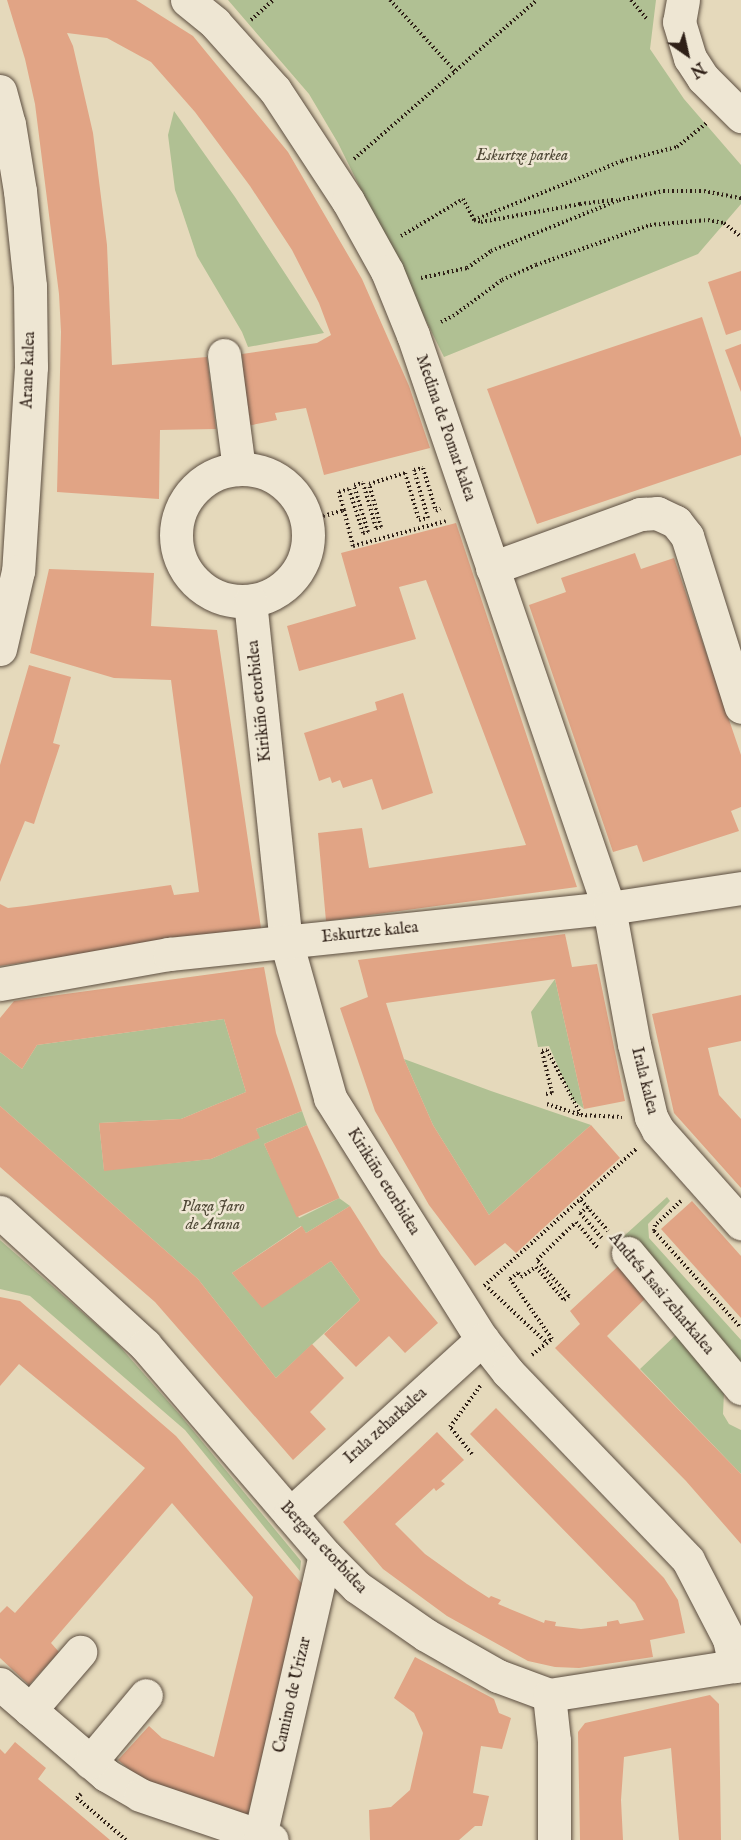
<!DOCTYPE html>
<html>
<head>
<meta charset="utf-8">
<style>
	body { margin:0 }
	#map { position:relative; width:741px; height:1840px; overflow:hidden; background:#e5d9bb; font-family:"IM FELL English",serif }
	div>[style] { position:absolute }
	.green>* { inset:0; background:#b0c093 }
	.building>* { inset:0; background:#e1a485; transform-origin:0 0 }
	.path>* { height:4px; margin-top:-2px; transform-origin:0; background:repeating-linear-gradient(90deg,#2f2017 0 1.5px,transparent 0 4.5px) }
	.roads { filter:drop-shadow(0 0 2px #5c4e40) drop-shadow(0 0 2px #5c4e40) }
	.minor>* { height:33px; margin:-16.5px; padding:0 16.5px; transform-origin:16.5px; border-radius:16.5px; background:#eee6d3 }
	.minor>.ring { margin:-16.5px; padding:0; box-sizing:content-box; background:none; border:33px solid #eee6d3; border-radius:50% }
	span { translate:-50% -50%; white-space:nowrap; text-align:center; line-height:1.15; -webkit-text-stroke:5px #eee6d3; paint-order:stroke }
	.park-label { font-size:16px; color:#4f4836; font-style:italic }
	.street-label { font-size:16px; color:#2f2017 }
	.north { position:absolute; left:657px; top:24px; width:60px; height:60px; -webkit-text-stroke:4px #eee6d3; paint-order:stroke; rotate:146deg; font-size:16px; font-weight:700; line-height:24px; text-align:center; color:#2f2017 }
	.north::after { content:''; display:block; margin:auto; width:21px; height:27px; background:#2f2017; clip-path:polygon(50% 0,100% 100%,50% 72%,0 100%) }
</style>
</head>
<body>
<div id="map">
	<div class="green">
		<div style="clip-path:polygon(228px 0,656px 0,650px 49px,684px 99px,741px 165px,741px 204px,698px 254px,444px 357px,338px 143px,309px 94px)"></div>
		<div style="clip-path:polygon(174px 111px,235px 197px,324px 333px,248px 347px,242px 332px,197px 256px,175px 190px,168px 135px)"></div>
		<div style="clip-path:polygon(555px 979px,584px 1109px,573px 1100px,549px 1046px,538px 1047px,531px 1012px)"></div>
		<div style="clip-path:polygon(224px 1019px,246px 1092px,181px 1119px,99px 1123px,104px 1170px,211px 1159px,259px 1138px,256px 1129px,302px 1111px,307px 1125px,264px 1144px,299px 1218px,339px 1198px,350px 1206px,306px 1233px,301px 1226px,232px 1273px,262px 1307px,331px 1261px,360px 1300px,276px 1378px,198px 1279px,0 1106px,0 1052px,22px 1069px,37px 1045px)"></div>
		<div style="clip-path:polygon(404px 1059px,491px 1091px,591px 1125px,489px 1215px,433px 1125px)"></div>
		<div style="clip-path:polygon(667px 1197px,670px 1201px,648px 1224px,649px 1238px,741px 1340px,741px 1378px,624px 1236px)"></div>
		<div style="clip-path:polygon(0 1240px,115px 1341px,181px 1416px,301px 1561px,300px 1571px,185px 1430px,30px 1296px,0 1289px)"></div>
		<div style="clip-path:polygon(681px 1330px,724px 1393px,723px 1414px,729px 1424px,741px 1430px,741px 1474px,640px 1369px)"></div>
	</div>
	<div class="building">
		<div style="clip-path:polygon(7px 0,136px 0,193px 36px,288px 152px,362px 279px,409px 386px,430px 448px,324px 475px,306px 408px,275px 413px,277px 420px,247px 426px,242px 354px,317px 343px,331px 335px,319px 303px,292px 250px,250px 186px,195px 112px,151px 62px,107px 38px,67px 33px,73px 46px,93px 133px,107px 245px,112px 365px,207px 357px,216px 429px,160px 430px,159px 499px,57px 492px,61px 332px,59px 294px,35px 104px,25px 59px)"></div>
		<div style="clip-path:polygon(741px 271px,741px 330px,726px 335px,708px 282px)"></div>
		<div style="clip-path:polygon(702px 317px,741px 438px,741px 455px,537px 524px,487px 389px)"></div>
		<div style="clip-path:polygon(741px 344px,741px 392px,725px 350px)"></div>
		<div style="clip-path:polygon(456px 523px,577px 887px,326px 921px,318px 833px,362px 828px,369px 868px,526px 845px,426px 580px,399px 587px,416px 639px,299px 671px,287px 626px,356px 606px,341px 553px)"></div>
		<div style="clip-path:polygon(635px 553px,641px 569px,674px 558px,741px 755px,741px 807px,731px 811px,739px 831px,643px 862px,637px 845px,613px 852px,529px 605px,566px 592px,561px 578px)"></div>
		<div style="clip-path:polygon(49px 569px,154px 573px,151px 626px,217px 630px,261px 928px,0 966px,0 904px,8px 908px,26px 906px,171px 885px,174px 895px,199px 892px,171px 680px,114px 678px,30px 653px)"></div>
		<div style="clip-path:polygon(29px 665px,71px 677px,53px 743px,60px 745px,34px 824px,25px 821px,0 882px,0 765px)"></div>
		<div style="clip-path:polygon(403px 693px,433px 793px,382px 810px,372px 779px,343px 788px,340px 780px,332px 783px,330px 777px,319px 781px,304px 733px,377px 710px,375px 702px)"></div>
		<div style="clip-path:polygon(565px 934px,572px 967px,597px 964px,625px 1101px,584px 1109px,555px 979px,386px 1003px,404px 1059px,433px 1125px,489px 1215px,591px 1125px,620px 1158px,516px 1253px,505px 1243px,475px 1266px,429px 1205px,375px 1111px,340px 1008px,368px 997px,358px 960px)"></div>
		<div style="clip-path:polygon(264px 967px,276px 1033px,302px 1111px,256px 1129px,260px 1138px,211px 1159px,104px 1171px,99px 1123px,181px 1119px,246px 1092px,224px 1019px,37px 1045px,22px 1069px,0 1052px,0 1018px,14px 1001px)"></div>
		<div style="clip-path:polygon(741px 995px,741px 1041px,708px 1048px,719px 1095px,741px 1119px,741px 1188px,674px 1113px,652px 1014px)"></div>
		<div style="clip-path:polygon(0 1106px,198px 1279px,276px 1378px,312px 1344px,344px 1378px,310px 1412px,326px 1429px,293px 1460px,155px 1302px,0 1167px)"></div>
		<div style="left:307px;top:1125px;width:80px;height:47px;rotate:66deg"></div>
		<div style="clip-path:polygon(692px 1201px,741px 1256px,741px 1318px,661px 1229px)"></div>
		<div style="clip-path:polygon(350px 1206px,381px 1255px,438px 1323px,405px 1353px,389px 1336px,356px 1367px,324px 1334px,360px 1300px,331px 1261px,262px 1308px,232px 1273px,302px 1226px,306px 1233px)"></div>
		<div style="clip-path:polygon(626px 1259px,654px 1290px,607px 1336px,741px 1474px,741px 1544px,686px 1481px,555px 1348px,580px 1324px,570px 1311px)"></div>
		<div style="clip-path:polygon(0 1297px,20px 1301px,176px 1436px,303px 1585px,247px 1819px,141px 1779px,118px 1760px,149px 1726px,162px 1738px,214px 1757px,253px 1597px,172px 1503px,51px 1643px,59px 1652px,29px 1685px,0 1658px,0 1613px,7px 1606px,15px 1613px,145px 1468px,19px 1364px,0 1386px)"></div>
		<div style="clip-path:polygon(496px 1408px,664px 1578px,678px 1600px,685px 1633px,650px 1640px,653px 1657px,579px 1668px,555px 1667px,528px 1661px,447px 1616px,383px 1569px,343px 1522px,437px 1432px,464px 1460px,441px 1481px,445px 1484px,436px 1491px,434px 1488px,395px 1524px,425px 1554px,467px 1584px,489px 1598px,491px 1596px,501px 1600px,498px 1604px,544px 1623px,545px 1620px,556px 1622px,555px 1626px,581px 1629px,607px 1626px,607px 1622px,618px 1620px,620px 1624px,644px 1620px,635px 1603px,470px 1434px)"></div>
		<div style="clip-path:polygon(415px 1657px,494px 1699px,499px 1713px,511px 1718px,502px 1749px,481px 1746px,473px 1793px,489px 1796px,482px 1826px,475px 1826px,459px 1840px,370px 1840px,369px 1810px,391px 1807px,410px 1790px,423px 1733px,414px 1713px,394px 1698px)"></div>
		<div style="clip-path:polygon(710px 1695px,719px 1704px,721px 1840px,679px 1840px,671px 1748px,624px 1757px,621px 1800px,623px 1840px,580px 1840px,578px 1732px,585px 1723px)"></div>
		<div style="clip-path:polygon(15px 1742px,46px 1768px,38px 1779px,110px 1840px,0 1840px,0 1749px,5px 1754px)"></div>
	</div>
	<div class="path">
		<div style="left:390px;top:0;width:98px;rotate:47.5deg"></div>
		<div style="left:631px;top:0;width:26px;rotate:50deg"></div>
		<div style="left:251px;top:20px;width:30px;rotate:-42deg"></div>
		<div style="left:354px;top:159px;width:242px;rotate:-41deg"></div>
		<div style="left:474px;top:220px;width:159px;rotate:-21.7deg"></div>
		<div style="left:622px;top:161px;width:57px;rotate:-14.3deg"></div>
		<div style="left:677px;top:147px;width:38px;rotate:-39deg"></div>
		<div style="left:401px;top:236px;width:72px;rotate:-30.8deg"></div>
		<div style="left:463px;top:199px;width:24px;rotate:62deg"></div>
		<div style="left:474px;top:220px;width:7px;rotate:16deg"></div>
		<div style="left:481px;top:222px;width:101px;rotate:-10.3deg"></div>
		<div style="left:580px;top:204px;width:35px;rotate:-7deg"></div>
		<div style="left:421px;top:278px;width:47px;rotate:-12.3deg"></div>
		<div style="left:467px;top:268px;width:29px;rotate:-35deg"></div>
		<div style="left:491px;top:251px;width:138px;rotate:-21.7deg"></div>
		<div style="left:619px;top:200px;width:45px;rotate:-11.6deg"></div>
		<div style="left:663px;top:191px;width:41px"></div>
		<div style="left:704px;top:191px;width:38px;rotate:11deg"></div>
		<div style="left:441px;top:322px;width:13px;rotate:-27deg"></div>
		<div style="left:453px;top:316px;width:61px;rotate:-36.3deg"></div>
		<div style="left:502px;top:280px;width:37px;rotate:-24deg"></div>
		<div style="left:536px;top:265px;width:121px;rotate:-19.3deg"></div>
		<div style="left:650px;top:225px;width:58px;rotate:-4.9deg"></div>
		<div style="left:708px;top:220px;width:16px;rotate:11deg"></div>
		<div style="left:724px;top:223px;width:22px;rotate:39deg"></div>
		<div style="left:344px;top:510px;width:37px;rotate:76deg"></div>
		<div style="left:353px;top:546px;width:96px;rotate:-15deg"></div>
		<div style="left:306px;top:521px;width:40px;rotate:-16deg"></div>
		<div style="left:344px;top:510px;width:19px;rotate:-106deg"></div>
		<div style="left:339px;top:492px;width:10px;rotate:-17deg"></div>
		<div style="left:349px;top:489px;width:46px;rotate:72.3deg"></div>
		<div style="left:363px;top:533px;width:5px;rotate:-11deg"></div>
		<div style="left:368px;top:532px;width:49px;rotate:-106.6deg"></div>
		<div style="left:354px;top:485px;width:9px;rotate:-13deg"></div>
		<div style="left:363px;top:483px;width:47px;rotate:73.9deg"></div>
		<div style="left:376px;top:528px;width:5px;rotate:-11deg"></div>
		<div style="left:381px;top:527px;width:45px;rotate:-105.6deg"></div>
		<div style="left:369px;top:484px;width:38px;rotate:-17deg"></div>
		<div style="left:405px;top:473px;width:49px;rotate:73.4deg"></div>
		<div style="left:419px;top:520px;width:9px;rotate:-13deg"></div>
		<div style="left:428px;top:518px;width:50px;rotate:-106.3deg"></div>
		<div style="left:414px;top:470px;width:9px;rotate:-13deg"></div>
		<div style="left:423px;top:468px;width:45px;rotate:73.2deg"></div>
		<div style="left:436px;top:511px;width:5px;rotate:-22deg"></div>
		<div style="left:546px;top:1094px;width:6px;rotate:-9deg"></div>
		<div style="left:552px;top:1093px;width:43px;rotate:-103.4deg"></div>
		<div style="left:542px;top:1051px;width:5px;rotate:-11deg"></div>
		<div style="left:547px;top:1050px;width:73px;rotate:62.4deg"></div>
		<div style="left:547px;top:1104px;width:36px;rotate:18deg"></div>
		<div style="left:581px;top:1115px;width:41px;rotate:2.8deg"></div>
		<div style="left:581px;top:1200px;width:41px;rotate:48.9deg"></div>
		<div style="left:681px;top:1201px;width:35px;rotate:137deg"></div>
		<div style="left:655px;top:1225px;width:6px;rotate:99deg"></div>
		<div style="left:654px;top:1231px;width:130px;rotate:48.1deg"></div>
		<div style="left:588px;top:1207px;width:10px;rotate:143deg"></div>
		<div style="left:580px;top:1213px;width:33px;rotate:49deg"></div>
		<div style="left:484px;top:1286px;width:205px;rotate:-42deg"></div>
		<div style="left:488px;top:1288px;width:81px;rotate:43deg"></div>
		<div style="left:532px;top:1355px;width:26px;rotate:-39deg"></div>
		<div style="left:552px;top:1339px;width:73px;rotate:-125deg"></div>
		<div style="left:510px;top:1279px;width:10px;rotate:-37deg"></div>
		<div style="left:518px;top:1273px;width:5px;rotate:53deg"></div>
		<div style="left:521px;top:1277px;width:18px;rotate:-34deg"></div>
		<div style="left:536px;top:1267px;width:43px;rotate:49.7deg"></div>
		<div style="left:564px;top:1300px;width:6px;rotate:-39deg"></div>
		<div style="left:569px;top:1296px;width:48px;rotate:-131.6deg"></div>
		<div style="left:537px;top:1260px;width:54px;rotate:-44.3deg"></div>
		<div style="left:576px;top:1222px;width:34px;rotate:50deg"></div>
		<div style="left:472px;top:1454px;width:35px;rotate:-129deg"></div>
		<div style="left:450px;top:1427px;width:52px;rotate:-53.6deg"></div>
		<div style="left:81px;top:1794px;width:6px;rotate:135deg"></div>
		<div style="left:77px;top:1798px;width:65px;rotate:40.6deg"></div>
	</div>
	<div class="roads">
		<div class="minor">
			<div style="left:187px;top:0;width:36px;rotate:39deg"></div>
			<div style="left:215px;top:23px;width:90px;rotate:48.2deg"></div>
			<div style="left:275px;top:90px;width:133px;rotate:56.7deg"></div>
			<div style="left:348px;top:201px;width:80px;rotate:60.9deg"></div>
			<div style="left:387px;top:271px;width:69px;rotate:67.9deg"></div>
			<div style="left:413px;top:335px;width:606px;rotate:71.12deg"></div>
			<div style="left:609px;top:908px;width:138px;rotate:79.6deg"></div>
			<div style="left:634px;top:1044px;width:75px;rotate:76.9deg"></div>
			<div style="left:651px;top:1117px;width:15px;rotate:62deg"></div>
			<div style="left:658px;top:1130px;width:125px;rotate:48.3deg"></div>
			<div style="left:683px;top:0;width:22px;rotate:100deg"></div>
			<div style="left:679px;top:22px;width:38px;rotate:73deg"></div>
			<div style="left:690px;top:58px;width:24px;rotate:57deg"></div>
			<div style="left:703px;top:78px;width:54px;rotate:45deg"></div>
			<div style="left:0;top:91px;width:34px;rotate:75deg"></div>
			<div style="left:9px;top:124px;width:68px;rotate:80.7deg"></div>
			<div style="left:20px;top:191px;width:96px;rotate:84deg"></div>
			<div style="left:30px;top:286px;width:81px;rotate:89.3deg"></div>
			<div style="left:31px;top:367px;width:204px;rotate:93.6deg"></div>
			<div style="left:18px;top:571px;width:80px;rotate:103deg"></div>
			<div style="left:224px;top:355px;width:115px;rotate:82.5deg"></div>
			<div class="ring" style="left:176px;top:469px;width:99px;height:99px"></div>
			<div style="left:492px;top:568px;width:158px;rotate:-20deg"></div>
			<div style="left:640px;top:514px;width:17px;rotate:-3deg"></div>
			<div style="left:657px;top:513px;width:21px;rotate:25deg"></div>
			<div style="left:676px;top:522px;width:18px;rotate:52deg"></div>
			<div style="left:687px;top:536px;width:179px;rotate:72.5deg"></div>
			<div style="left:250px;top:601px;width:342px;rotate:84deg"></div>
			<div style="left:286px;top:941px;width:163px;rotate:74.3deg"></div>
			<div style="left:330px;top:1098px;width:285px;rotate:57.8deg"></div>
			<div style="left:482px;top:1339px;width:42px;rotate:51.8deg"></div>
			<div style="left:508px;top:1372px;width:260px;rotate:46.2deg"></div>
			<div style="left:688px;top:1560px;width:89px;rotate:62.6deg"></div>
			<div style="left:729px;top:1639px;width:28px;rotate:77deg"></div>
			<div style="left:0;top:984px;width:172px;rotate:-10.1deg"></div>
			<div style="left:169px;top:954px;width:442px;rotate:-6deg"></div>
			<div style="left:609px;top:908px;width:134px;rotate:-8.6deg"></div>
			<div style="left:0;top:1212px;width:197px;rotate:42.5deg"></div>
			<div style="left:145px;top:1345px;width:277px;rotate:49.4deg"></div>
			<div style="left:325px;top:1555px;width:45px;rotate:45deg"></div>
			<div style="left:357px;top:1587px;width:84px;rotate:34.8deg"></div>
			<div style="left:426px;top:1635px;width:83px;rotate:29.7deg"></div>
			<div style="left:498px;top:1676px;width:54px;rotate:20.4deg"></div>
			<div style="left:549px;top:1695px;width:194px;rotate:-8.9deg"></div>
			<div style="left:628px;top:1253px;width:176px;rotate:50.1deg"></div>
			<div style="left:290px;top:1514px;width:260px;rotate:-42.3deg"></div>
			<div style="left:0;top:1684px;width:140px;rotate:40.6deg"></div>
			<div style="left:106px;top:1775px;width:39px;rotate:30deg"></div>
			<div style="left:140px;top:1795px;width:139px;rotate:18.8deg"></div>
			<div style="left:549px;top:1695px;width:46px;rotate:83.8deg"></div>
			<div style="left:554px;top:1741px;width:99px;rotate:90deg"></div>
			<div style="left:30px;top:1710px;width:77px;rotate:-49.2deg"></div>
			<div style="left:90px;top:1762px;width:87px;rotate:-50.1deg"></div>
			<div style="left:260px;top:1836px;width:288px;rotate:-77deg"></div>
		</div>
	</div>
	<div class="park-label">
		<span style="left:522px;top:156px">Eskurtze parkea</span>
		<span style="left:213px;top:1216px">Plaza Jaro<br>de Arana</span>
	</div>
	<div class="street-label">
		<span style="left:29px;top:370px;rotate:-88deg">Arane kalea</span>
		<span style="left:445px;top:428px;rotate:71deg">Medina de Pomar kalea</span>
		<span style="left:260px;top:701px;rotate:-96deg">Kirikiño etorbidea</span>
		<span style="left:370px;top:933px;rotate:-6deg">Eskurtze kalea</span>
		<span style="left:644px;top:1081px;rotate:76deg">Irala kalea</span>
		<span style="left:383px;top:1182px;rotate:58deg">Kirikiño etorbidea</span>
		<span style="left:661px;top:1294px;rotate:50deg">Andrés Isasi zeharkalea</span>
		<span style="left:386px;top:1426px;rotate:-42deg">Irala zeharkalea</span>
		<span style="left:323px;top:1548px;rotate:47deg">Bergara etorbidea</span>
		<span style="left:293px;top:1695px;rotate:-77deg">Camino de Urizar</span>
	</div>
	<div class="north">N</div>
</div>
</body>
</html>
